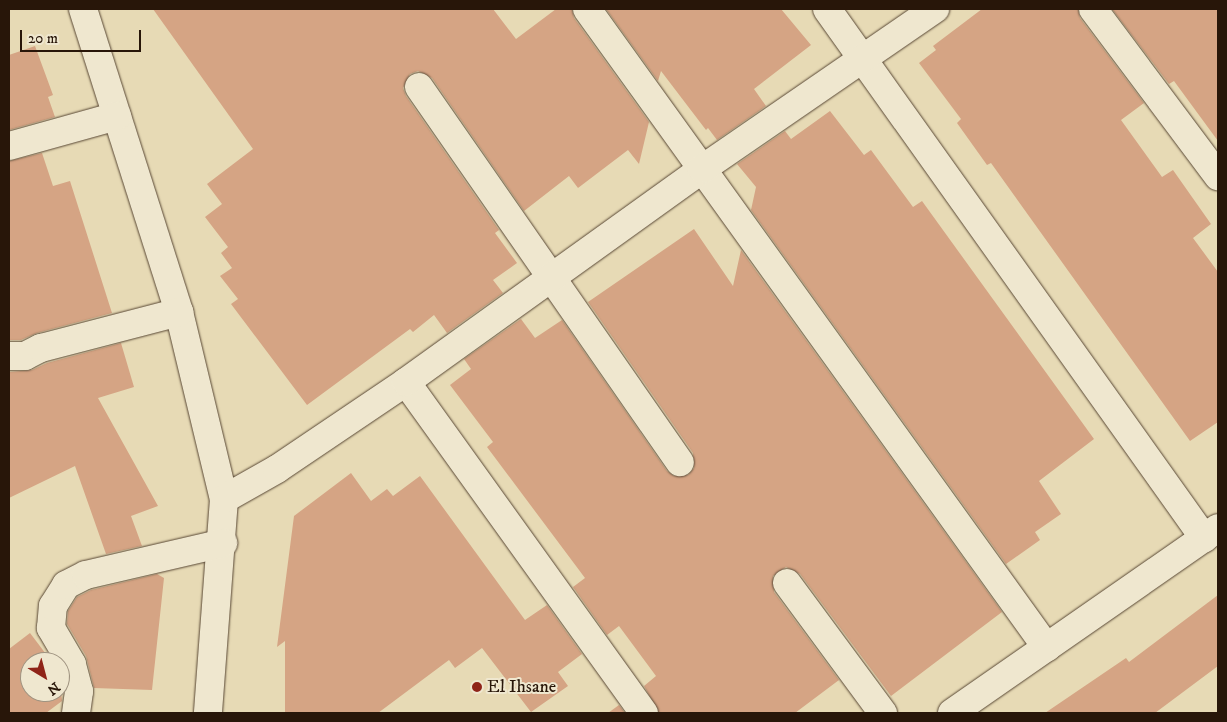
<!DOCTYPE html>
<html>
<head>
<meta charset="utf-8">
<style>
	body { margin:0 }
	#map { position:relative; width:1227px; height:722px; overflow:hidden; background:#e7dab5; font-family:"IM FELL DW Pica",serif }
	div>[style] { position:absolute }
	.building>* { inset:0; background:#d5a484 }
	.roads { filter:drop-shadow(0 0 1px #584734) drop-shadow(0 0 1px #584734) }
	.street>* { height:28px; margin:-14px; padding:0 14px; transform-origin:14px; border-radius:14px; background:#efe7cf }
	.dots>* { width:14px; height:14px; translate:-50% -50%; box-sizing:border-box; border:2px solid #efe7cf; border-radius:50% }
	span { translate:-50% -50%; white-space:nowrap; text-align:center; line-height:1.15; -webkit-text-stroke:4px #efe7cf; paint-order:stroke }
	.poi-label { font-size:18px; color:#281609 }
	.left { translate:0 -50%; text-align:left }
	.frame { position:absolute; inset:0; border:10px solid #281609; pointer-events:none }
	.north { position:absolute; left:20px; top:652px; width:50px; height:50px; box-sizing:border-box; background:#efe7cf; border:1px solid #9f9380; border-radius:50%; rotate:143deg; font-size:14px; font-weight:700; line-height:20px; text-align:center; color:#281609 }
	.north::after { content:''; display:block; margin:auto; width:18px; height:22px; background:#8f2418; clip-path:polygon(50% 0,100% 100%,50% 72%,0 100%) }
	.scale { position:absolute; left:20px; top:30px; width:121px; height:22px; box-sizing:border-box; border:2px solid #281609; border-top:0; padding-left:6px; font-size:15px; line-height:18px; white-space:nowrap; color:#281609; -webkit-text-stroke:4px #efe7cf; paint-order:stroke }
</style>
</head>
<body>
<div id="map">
	<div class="building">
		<div style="clip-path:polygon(153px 9px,493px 9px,516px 39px,556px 9px,572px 9px,574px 18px,649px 122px,639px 164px,628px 150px,578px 188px,569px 176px,524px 211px,432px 78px,418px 71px,410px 74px,403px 88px,406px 96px,499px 230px,495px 233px,517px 263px,493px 280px,503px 293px,447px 333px,434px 315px,413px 332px,410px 329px,307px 405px,231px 304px,238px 299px,220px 276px,232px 268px,221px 253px,228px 247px,205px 217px,222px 204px,207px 184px,253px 149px)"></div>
		<div style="clip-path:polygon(606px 9px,781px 9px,811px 45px,754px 89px,766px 106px,717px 140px,708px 128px,706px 130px,661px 71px,658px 81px)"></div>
		<div style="clip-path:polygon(982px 9px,1078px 9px,1080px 18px,1144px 103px,1121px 120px,1162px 177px,1173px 170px,1211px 224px,1193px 238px,1218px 272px,1218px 422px,1190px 441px,991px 163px,987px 165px,957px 123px,961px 119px,919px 63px,936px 50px,933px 46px)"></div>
		<div style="clip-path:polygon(1112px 9px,1218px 9px,1218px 141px,1174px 81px,1169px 84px)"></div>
		<div style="clip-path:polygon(35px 46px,53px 95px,48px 97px,55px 117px,9px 130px,9px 55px)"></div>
		<div style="clip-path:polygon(830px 111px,864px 155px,871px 150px,913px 207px,922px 201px,1094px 439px,1039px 481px,1061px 514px,1035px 532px,1040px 540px,1006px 564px,751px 210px,756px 187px,737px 164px,785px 131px,791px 139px)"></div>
		<div style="clip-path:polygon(42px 153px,53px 186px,70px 181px,112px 313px,37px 333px,21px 340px,9px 340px,9px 161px)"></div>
		<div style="clip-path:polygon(694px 229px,733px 286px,741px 250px,1002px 612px,891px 696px,800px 574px,786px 567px,773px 576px,774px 592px,839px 680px,795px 713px,659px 713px,644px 686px,656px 676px,619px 626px,607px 635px,573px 587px,585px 578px,487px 447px,493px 442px,450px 385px,471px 369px,464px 359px,521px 319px,535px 338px,562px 320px,667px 471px,674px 476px,688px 475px,694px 468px,693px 453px,588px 302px)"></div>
		<div style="clip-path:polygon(121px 343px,134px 387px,98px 398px,158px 506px,131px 516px,142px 546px,106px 554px,75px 466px,9px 498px,9px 372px,32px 370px,47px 363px)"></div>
		<div style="clip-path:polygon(351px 473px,371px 501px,387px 489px,393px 496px,420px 476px,525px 620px,547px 605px,582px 654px,558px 672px,568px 686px,531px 712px,482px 648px,455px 668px,449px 660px,378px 713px,285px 713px,285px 641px,277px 647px,294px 516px)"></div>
		<div style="clip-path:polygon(157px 574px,164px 578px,152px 690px,94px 688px,86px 656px,67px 624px,68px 611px,77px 597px,91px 590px)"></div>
		<div style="clip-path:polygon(1218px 595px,1218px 666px,1155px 713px,1045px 713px,1126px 658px,1129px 662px)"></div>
		<div style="clip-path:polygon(30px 633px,52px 662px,30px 662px,30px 692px,60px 692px,60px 680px,62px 701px,46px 713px,9px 713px,9px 649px)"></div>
		<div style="clip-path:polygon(619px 705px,625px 713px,608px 713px)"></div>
	</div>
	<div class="roads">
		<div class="street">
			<div style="left:83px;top:9px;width:318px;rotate:72.4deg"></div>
			<div style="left:179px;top:312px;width:192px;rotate:76.5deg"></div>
			<div style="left:224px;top:499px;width:215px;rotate:94.3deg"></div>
			<div style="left:587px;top:9px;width:787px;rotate:54.25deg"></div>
			<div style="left:827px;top:9px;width:650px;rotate:54.52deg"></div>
			<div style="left:1093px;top:9px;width:209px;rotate:53.2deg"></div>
			<div style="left:419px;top:87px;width:457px;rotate:55.2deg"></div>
			<div style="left:9px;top:146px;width:112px;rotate:-15.5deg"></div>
			<div style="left:9px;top:356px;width:16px"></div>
			<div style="left:25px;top:356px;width:18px;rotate:-27deg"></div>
			<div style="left:41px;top:348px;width:143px;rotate:-14.6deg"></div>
			<div style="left:406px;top:382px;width:408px;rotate:54.3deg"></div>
			<div style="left:224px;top:499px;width:61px;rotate:-29.5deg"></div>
			<div style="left:277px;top:469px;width:156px;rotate:-34deg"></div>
			<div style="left:406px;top:382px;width:365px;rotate:-35.7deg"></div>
			<div style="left:702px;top:169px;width:283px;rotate:-34.5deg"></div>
			<div style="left:787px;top:583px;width:162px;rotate:53.6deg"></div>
			<div style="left:76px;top:713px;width:22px;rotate:-82deg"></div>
			<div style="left:79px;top:691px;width:28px;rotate:-105deg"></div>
			<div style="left:72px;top:664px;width:42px;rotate:-120.3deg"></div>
			<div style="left:51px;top:628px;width:22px;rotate:-85deg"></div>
			<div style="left:53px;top:606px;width:25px;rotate:-58deg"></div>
			<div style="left:66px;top:585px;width:22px;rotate:-27deg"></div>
			<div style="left:86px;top:575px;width:141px;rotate:-13.1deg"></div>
			<div style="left:952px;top:713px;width:324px;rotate:-34.8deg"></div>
		</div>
	</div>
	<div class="dots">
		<div style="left:477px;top:687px;background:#8f2418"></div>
	</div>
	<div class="poi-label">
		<span class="left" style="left:487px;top:687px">El Ihsane</span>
	</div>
	<div class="frame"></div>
	<div class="north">N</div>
	<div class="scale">20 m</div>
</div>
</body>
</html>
